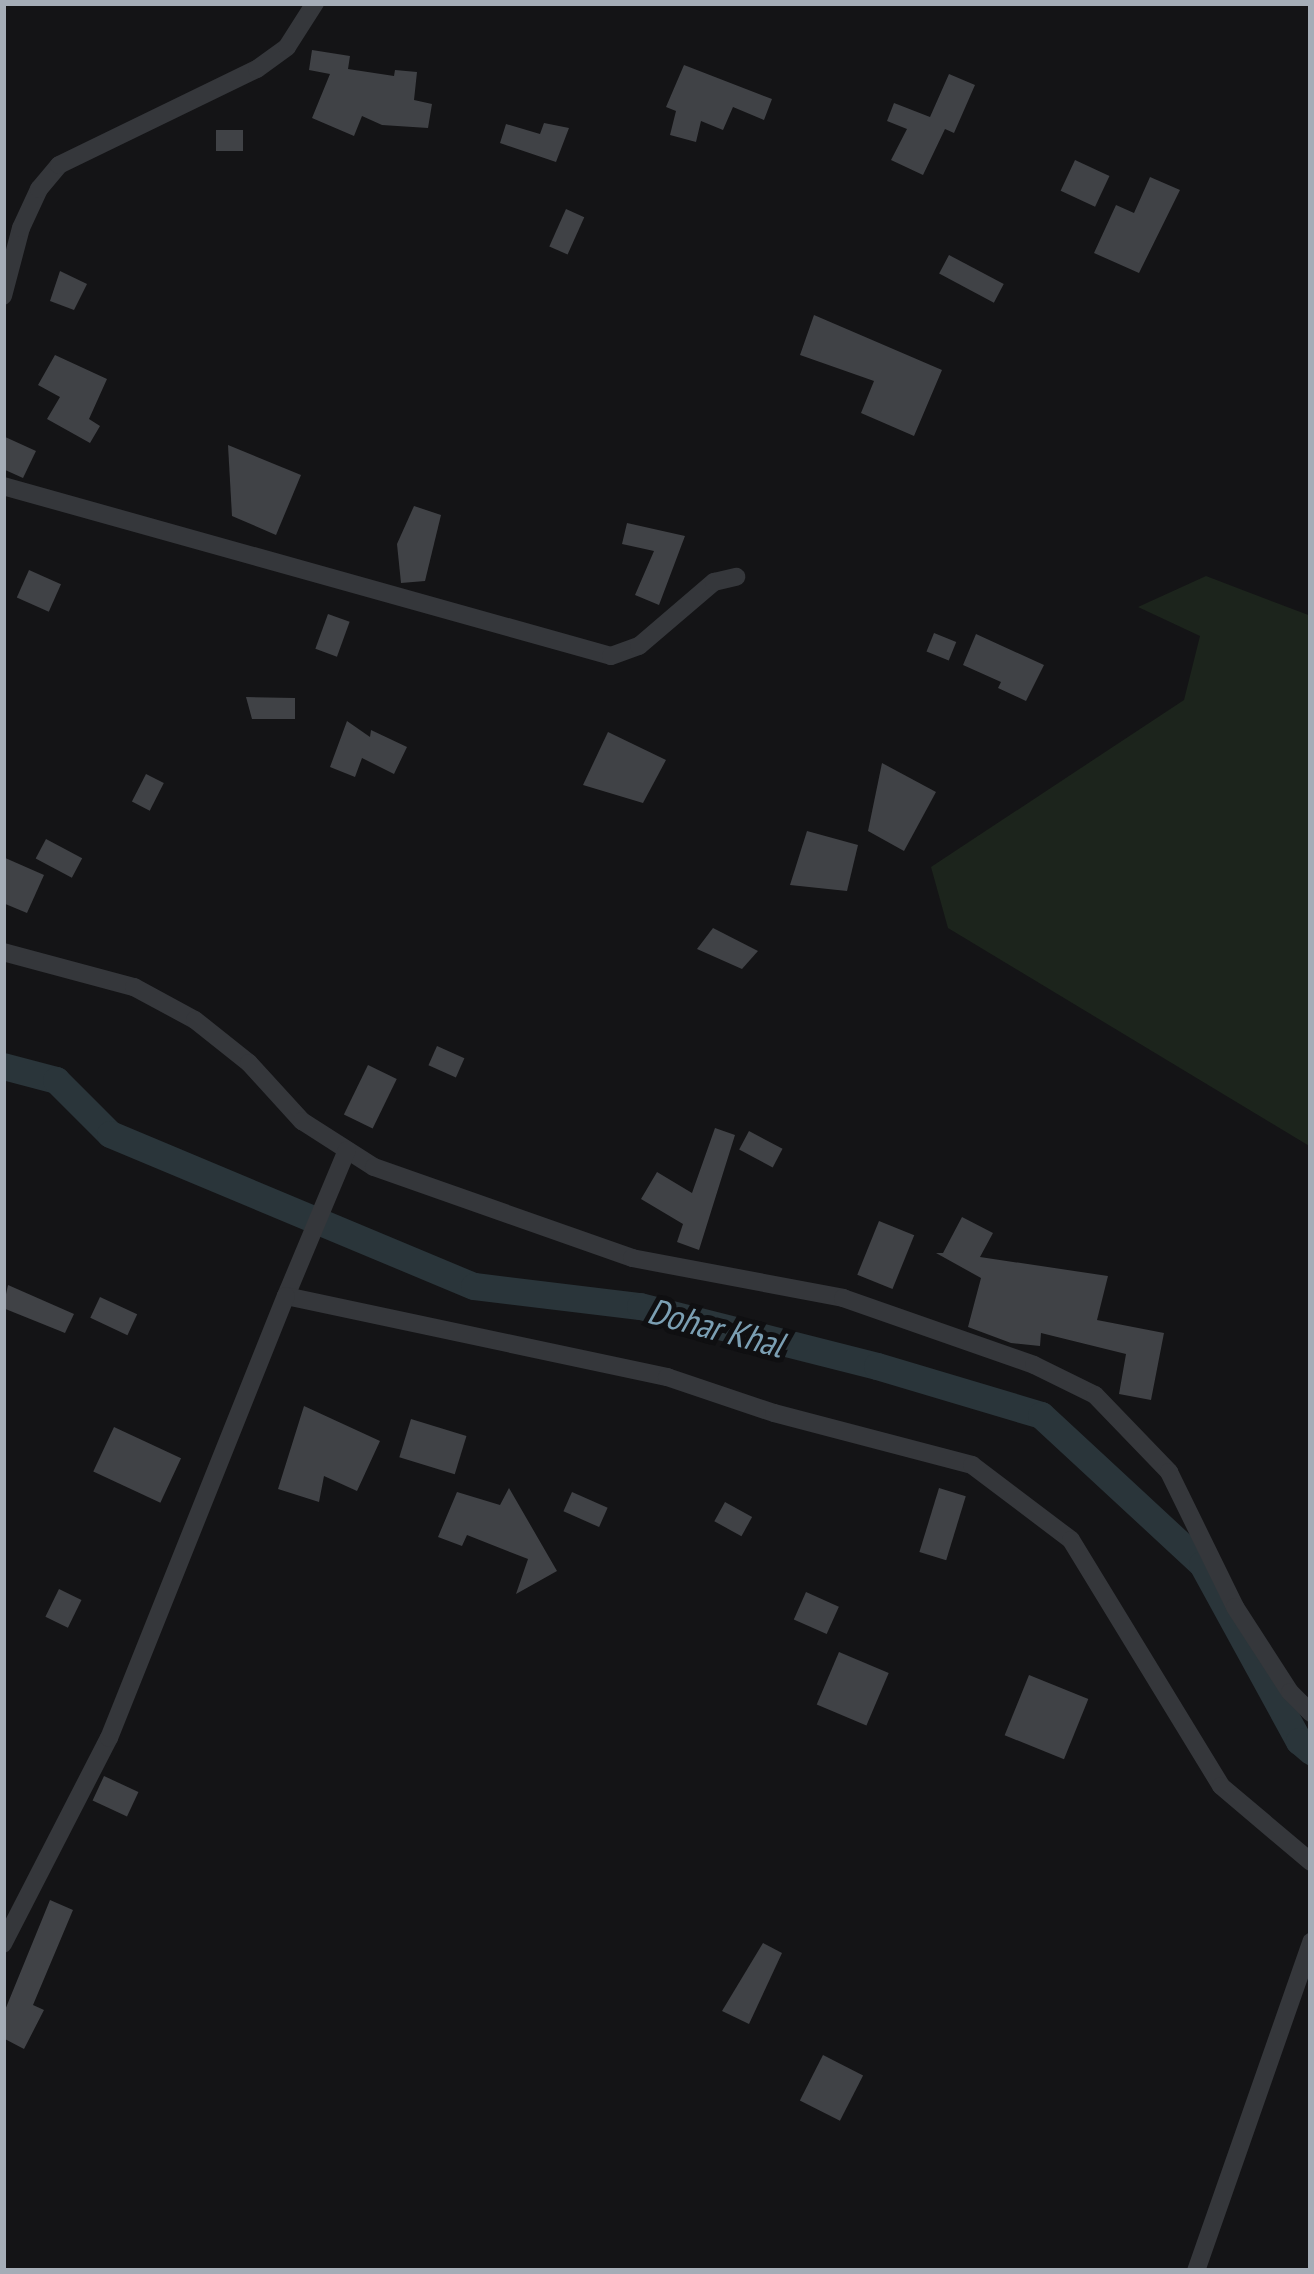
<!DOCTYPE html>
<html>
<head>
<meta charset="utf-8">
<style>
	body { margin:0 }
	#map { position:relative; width:1314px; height:2274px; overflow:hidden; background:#141416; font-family:"PT Sans Narrow",sans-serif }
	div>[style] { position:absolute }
	.green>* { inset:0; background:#1c241c }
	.canal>* { height:27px; margin:-13.5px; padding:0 13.5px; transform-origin:13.5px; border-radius:13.5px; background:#2a353a }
	.building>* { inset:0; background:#404246; transform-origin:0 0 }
	.street>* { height:18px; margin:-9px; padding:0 9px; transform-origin:9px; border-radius:9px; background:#35373b }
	span { translate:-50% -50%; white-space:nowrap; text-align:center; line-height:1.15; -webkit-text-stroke:10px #0f0f11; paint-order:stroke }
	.water-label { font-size:36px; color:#7b9fb3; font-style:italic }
	.frame { position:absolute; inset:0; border:6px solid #a5adb7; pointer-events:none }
</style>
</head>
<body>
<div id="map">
	<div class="green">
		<div style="clip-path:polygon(1206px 576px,1311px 616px,1311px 1147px,948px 928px,931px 867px,1184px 700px,1200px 636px,1138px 607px)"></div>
	</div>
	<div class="canal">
		<div style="left:3px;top:1066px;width:55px;rotate:14.8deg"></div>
		<div style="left:56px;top:1080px;width:76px;rotate:45deg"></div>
		<div style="left:110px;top:1134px;width:394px;rotate:22.7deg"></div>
		<div style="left:474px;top:1286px;width:167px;rotate:6.9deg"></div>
		<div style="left:640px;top:1306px;width:244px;rotate:14.2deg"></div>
		<div style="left:877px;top:1366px;width:171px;rotate:16.6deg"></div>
		<div style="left:1041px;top:1415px;width:219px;rotate:42.8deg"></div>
		<div style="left:1202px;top:1564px;width:202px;rotate:61.3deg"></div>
		<div style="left:1299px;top:1741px;width:16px;rotate:40deg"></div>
	</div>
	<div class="building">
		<div style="clip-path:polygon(312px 50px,350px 56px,348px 69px,394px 76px,395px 70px,417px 72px,414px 100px,432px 104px,428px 128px,382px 125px,362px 116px,354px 136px,312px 118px,330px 74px,309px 70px)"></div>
		<div style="clip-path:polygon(684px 65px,772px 99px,764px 120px,733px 107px,723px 130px,701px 121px,696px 142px,670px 135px,676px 111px,666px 107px)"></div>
		<div style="clip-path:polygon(949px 74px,975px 85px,954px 133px,945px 129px,923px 175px,891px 160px,907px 129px,887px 121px,894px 103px,930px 117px)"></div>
		<div style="clip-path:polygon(544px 123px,569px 128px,556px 162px,500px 143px,506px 124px,540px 134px)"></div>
		<div style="left:216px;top:130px;width:27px;height:21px"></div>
		<div style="left:1075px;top:160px;width:38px;height:34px;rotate:25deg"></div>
		<div style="clip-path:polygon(1150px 177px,1180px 190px,1139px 273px,1094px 253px,1116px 205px,1134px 213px)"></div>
		<div style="left:566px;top:209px;width:20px;height:41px;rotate:24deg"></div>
		<div style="left:949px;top:255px;width:62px;height:21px;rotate:28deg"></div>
		<div style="clip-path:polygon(60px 271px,87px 284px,74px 310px,50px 301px)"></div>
		<div style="clip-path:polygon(814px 315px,942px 370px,914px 436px,861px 413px,874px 381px,800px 355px)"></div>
		<div style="clip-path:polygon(55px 355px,107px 379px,89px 419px,100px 426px,90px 443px,47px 419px,60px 397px,38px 385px)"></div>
		<div style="clip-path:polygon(3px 436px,36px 451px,23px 478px,3px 469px)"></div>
		<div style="clip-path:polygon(228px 445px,301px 475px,276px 535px,232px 516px)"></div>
		<div style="clip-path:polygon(414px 506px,441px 515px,425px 581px,401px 583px,397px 544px)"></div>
		<div style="clip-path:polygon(627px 523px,685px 536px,659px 605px,635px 595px,654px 551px,622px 544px)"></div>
		<div style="left:29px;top:570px;width:35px;height:30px;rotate:24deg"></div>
		<div style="left:328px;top:614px;width:23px;height:37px;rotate:20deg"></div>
		<div style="left:934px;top:633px;width:24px;height:20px;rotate:22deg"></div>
		<div style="clip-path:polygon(976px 634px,1044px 665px,1026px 701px,998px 688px,1001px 682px,963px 665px)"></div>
		<div style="clip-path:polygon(246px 697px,295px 698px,295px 719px,252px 719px)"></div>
		<div style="clip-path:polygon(347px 721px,370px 737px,371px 730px,407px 747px,394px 774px,362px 758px,355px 777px,330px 767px)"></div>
		<div style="clip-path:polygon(608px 732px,666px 760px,643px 803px,583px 785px)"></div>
		<div style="clip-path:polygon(882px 763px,936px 792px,904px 851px,868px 831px)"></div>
		<div style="left:146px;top:774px;width:20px;height:31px;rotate:27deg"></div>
		<div style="clip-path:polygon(807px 831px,858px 845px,847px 891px,790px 885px)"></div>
		<div style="left:46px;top:839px;width:41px;height:22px;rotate:28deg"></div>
		<div style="clip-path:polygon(3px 857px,44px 875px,27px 913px,3px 903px)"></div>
		<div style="clip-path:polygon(713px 928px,758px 951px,742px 969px,697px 949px)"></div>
		<div style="left:437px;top:1046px;width:30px;height:21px;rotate:24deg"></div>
		<div style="left:368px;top:1065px;width:32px;height:55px;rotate:26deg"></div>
		<div style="clip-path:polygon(715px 1128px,735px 1135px,699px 1250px,677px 1242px,683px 1224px,641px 1199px,657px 1172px,692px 1193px)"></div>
		<div style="left:749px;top:1131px;width:38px;height:21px;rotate:28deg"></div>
		<div style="clip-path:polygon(962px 1217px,993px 1233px,980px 1257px,1108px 1276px,1097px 1320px,1164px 1333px,1151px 1400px,1119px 1394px,1126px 1354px,1041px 1333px,1040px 1346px,1011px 1343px,968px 1327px,981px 1278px,936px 1253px,943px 1253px)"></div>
		<div style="left:879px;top:1221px;width:38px;height:58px;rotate:22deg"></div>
		<div style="clip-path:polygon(8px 1285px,74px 1314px,65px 1333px,3px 1308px)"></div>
		<div style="left:100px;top:1297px;width:41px;height:23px;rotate:25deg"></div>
		<div style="clip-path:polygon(304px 1406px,380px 1441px,357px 1491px,324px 1476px,319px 1502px,278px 1489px)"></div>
		<div style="left:411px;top:1419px;width:58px;height:40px;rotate:17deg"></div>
		<div style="left:114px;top:1427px;width:74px;height:49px;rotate:25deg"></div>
		<div style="clip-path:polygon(509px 1488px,557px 1571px,516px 1594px,528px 1559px,467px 1535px,462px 1546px,438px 1537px,457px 1492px,500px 1505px)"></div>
		<div style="left:939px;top:1488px;width:28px;height:67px;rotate:17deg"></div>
		<div style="left:572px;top:1492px;width:39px;height:21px;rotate:24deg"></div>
		<div style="left:725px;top:1502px;width:31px;height:22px;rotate:29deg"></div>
		<div style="left:59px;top:1589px;width:25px;height:31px;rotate:26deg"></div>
		<div style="left:806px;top:1592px;width:36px;height:30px;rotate:24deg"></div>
		<div style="left:839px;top:1652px;width:54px;height:57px;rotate:23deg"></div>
		<div style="left:1029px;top:1675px;width:64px;height:65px;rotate:22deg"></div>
		<div style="left:104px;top:1776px;width:38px;height:27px;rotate:25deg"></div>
		<div style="clip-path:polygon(50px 1900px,73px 1910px,33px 2005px,44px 2010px,24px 2049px,3px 2038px,3px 2015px)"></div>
		<div style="clip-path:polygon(763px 1943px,782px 1953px,749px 2024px,722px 2011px)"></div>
		<div style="left:823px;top:2055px;width:45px;height:51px;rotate:27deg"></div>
	</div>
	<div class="street">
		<div style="left:3px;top:296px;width:70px;rotate:-75.2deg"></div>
		<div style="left:21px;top:228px;width:43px;rotate:-65.2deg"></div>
		<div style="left:39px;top:189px;width:31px;rotate:-50deg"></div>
		<div style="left:59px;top:165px;width:220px;rotate:-25.9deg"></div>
		<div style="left:257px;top:69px;width:37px;rotate:-36deg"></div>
		<div style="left:287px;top:47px;width:52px;rotate:-57.5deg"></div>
		<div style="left:3px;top:486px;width:631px;rotate:15.62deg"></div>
		<div style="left:611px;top:656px;width:30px;rotate:-20deg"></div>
		<div style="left:639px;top:646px;width:99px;rotate:-40.5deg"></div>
		<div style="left:714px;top:582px;width:23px;rotate:-13deg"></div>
		<div style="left:3px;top:952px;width:136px;rotate:15deg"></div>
		<div style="left:134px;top:987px;width:69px;rotate:28.4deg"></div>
		<div style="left:195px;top:1020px;width:69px;rotate:38.5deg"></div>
		<div style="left:249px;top:1063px;width:79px;rotate:47.6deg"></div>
		<div style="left:302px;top:1121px;width:85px;rotate:32.6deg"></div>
		<div style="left:374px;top:1167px;width:274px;rotate:19.4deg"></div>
		<div style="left:632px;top:1258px;width:215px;rotate:10.7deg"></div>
		<div style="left:843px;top:1298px;width:202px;rotate:19.3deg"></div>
		<div style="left:1034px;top:1365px;width:68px;rotate:26.2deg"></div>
		<div style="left:1095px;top:1395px;width:107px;rotate:46.1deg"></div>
		<div style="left:1169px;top:1472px;width:150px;rotate:63.9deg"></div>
		<div style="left:1235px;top:1607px;width:101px;rotate:57.1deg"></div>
		<div style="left:1290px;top:1692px;width:30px;rotate:45deg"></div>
		<div style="left:347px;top:1150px;width:158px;rotate:112.7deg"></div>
		<div style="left:286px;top:1296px;width:390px;rotate:12deg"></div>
		<div style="left:667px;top:1377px;width:113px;rotate:18.6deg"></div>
		<div style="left:774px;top:1413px;width:205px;rotate:14.7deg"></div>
		<div style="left:972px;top:1465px;width:124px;rotate:37.1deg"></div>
		<div style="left:1071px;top:1540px;width:288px;rotate:58.6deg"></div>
		<div style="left:1221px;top:1786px;width:118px;rotate:40.2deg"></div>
		<div style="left:3px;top:1944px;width:232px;rotate:-62.8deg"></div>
		<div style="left:109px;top:1738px;width:476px;rotate:-68.2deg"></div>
		<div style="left:1196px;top:2271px;width:349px;rotate:-70.7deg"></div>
	</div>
	<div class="water-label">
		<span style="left:716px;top:1327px;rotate:15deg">Dohar Khal</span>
	</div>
	<div class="frame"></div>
</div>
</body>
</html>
